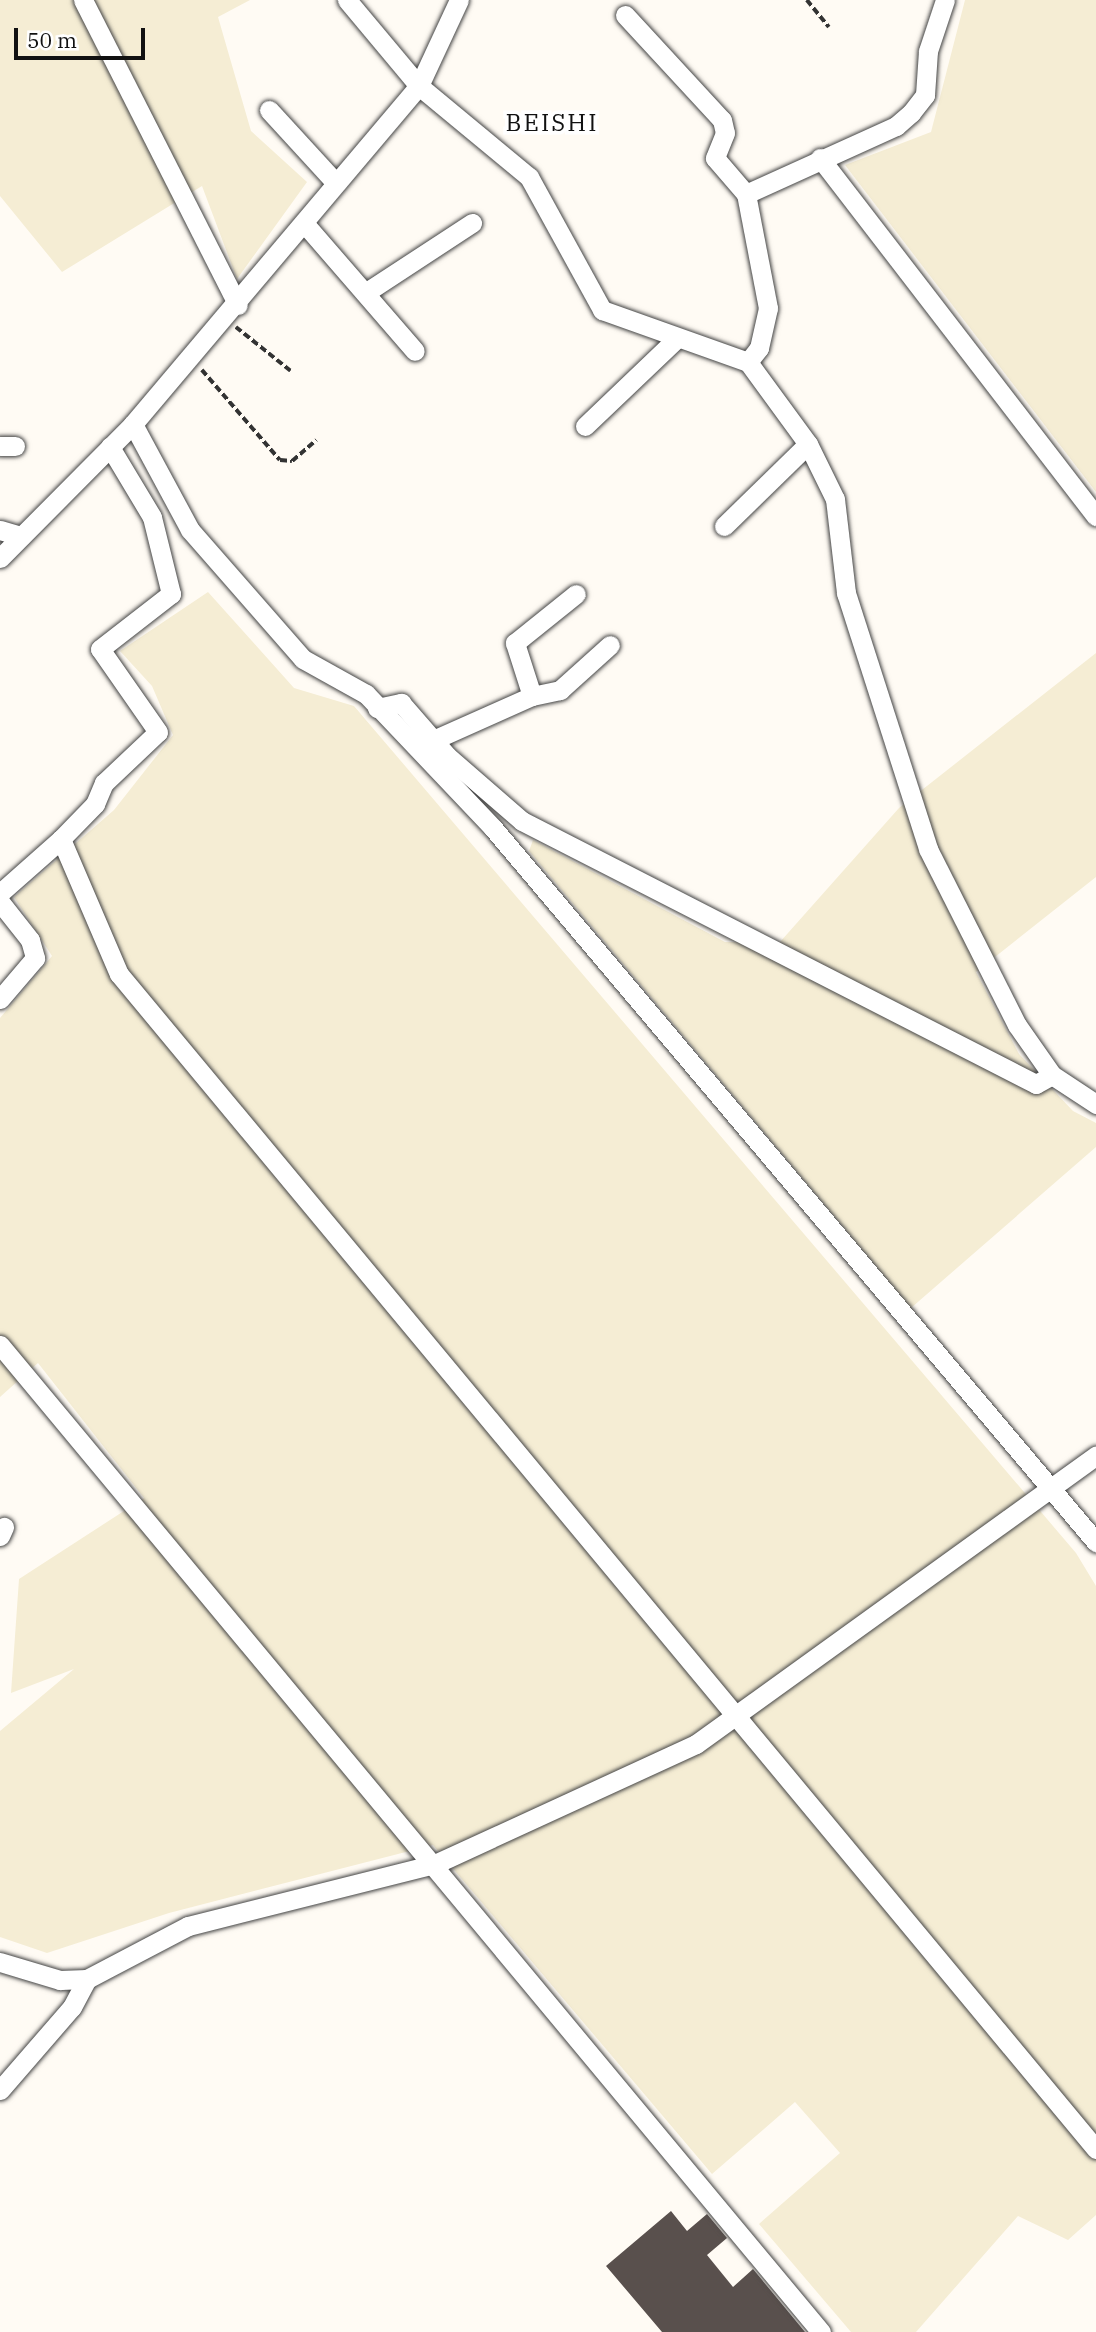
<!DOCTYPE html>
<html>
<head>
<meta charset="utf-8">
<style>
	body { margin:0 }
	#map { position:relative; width:1096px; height:2332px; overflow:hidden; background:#fffbf4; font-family:"IBM Plex Serif",serif }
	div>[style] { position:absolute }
	.farmland>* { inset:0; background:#f5edd4 }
	.building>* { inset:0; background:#59504d }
	.path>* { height:3.5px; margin-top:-1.75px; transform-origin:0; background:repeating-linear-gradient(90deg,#333 0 7px,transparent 0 10.5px) }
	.roads { filter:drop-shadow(0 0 2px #444) drop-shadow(0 0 2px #444) }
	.minor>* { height:19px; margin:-9.5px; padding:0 9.5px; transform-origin:9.5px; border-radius:9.5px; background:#fff }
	span { translate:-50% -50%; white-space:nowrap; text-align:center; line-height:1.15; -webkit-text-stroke:7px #fff; paint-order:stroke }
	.quarter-label { font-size:24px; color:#111; letter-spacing:2px }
	.scale { position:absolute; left:14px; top:28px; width:131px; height:32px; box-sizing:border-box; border:4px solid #111; border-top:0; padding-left:9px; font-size:21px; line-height:24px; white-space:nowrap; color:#111; -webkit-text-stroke:5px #fff; paint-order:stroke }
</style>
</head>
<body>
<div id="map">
	<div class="farmland">
		<div style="clip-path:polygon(0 0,250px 0,218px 17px,251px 131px,307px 182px,237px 279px,202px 186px,62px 272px,0 196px)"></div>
		<div style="clip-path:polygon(965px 0,1096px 0,1096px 492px,845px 165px,931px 132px)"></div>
		<div style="clip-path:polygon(208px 592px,294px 688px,354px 706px,1076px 1553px,1096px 1586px,1096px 2215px,1068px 2240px,1018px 2216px,916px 2332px,851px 2332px,759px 2224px,840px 2153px,795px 2102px,712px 2174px,433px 1845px,169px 1913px,47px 1953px,0 1937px,0 1731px,74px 1669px,11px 1693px,19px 1579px,144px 1498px,38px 1363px,0 1397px,0 1018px,52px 956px,14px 897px,114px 810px,173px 735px,152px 686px,120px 651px)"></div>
		<div style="clip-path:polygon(1096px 653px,1096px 877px,976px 972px,1019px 1054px,1073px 1111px,1096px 1123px,1096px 1147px,911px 1308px,529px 851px,533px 840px,725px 942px,780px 942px,899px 808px)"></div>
	</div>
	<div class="building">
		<div style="clip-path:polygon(671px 2211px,687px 2231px,707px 2214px,727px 2238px,707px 2255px,733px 2287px,753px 2269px,805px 2332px,662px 2332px,606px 2266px)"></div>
	</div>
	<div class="path">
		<div style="left:807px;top:0;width:35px;rotate:51deg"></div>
		<div style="left:236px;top:327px;width:70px;rotate:38.7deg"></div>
		<div style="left:202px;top:370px;width:119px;rotate:49.1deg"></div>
		<div style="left:280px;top:460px;width:12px;rotate:5deg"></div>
		<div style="left:292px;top:461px;width:32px;rotate:-41deg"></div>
	</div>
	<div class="roads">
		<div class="minor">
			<div style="left:83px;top:0;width:342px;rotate:63.1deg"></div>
			<div style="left:347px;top:0;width:112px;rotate:50.1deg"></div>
			<div style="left:419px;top:86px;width:143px;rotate:39.6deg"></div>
			<div style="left:529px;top:177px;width:152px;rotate:61.2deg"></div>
			<div style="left:602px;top:310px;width:155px;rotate:19.6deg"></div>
			<div style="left:748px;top:362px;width:102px;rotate:53.8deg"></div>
			<div style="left:808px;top:444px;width:61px;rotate:63.9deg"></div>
			<div style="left:835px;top:499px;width:95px;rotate:83.3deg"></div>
			<div style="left:846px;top:593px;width:269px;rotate:72.2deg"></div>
			<div style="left:928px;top:849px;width:197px;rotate:63.2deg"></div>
			<div style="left:1017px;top:1025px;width:61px;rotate:55deg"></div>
			<div style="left:1052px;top:1075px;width:53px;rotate:33.4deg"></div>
			<div style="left:625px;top:15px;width:143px;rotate:47.3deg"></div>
			<div style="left:722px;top:120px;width:13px;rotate:77deg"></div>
			<div style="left:725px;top:133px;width:27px;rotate:112deg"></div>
			<div style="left:715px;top:158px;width:48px;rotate:49.3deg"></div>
			<div style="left:269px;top:110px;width:99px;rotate:47.5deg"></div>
			<div style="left:820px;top:158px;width:452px;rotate:52.4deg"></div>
			<div style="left:304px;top:223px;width:169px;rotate:49.1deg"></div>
			<div style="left:365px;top:293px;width:128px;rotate:-33.2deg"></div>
			<div style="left:748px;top:362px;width:18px;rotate:-52deg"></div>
			<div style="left:759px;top:348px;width:41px;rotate:-77.3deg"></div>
			<div style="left:768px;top:308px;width:116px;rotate:-100.9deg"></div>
			<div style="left:746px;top:194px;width:165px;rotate:-24.4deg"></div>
			<div style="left:896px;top:126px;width:20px;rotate:-41deg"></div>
			<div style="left:911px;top:113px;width:23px;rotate:-52deg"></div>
			<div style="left:925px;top:95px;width:44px;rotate:-86.1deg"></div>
			<div style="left:928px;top:51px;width:54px;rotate:-71.6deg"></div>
			<div style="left:133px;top:424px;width:120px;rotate:61.7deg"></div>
			<div style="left:190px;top:530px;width:171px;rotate:48.8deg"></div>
			<div style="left:303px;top:659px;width:72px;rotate:29.1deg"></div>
			<div style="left:366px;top:694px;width:185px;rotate:46.5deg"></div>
			<div style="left:493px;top:828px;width:935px;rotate:49.82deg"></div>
			<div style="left:585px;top:426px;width:123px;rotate:-43.7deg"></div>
			<div style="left:0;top:446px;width:15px"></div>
			<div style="left:724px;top:526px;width:117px;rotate:-44.3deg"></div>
			<div style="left:0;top:530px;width:22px;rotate:16deg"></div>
			<div style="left:0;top:558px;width:189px;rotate:-45.2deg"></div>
			<div style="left:133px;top:424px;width:443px;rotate:-49.8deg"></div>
			<div style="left:419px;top:86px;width:95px;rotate:-65.1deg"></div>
			<div style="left:532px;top:696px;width:29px;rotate:-12deg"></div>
			<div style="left:560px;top:690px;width:67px;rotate:-42deg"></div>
			<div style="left:377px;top:708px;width:25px;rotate:-12deg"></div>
			<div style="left:401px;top:703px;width:70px;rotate:49deg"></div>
			<div style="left:447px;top:756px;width:99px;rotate:40.9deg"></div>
			<div style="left:522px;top:821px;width:577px;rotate:27.1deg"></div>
			<div style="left:1036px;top:1084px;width:18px;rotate:-29deg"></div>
			<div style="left:422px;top:745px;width:120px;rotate:-24deg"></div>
			<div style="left:532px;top:696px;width:56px;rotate:-107.8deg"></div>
			<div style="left:515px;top:643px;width:78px;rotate:-38.8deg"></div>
			<div style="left:61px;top:839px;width:147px;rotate:66.8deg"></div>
			<div style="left:119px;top:974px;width:1528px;rotate:50.26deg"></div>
			<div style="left:0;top:893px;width:81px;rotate:-41.5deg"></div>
			<div style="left:61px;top:839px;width:49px;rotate:-45.8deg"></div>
			<div style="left:95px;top:804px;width:23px;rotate:-67deg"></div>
			<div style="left:104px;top:783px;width:74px;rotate:-43.4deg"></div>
			<div style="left:158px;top:732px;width:101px;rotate:-124.9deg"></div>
			<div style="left:100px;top:649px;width:90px;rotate:-37.8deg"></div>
			<div style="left:171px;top:594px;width:79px;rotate:-103.9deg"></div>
			<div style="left:152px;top:517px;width:82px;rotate:-121deg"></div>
			<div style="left:0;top:902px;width:48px;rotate:51.7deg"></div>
			<div style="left:30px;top:940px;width:19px;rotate:74deg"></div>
			<div style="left:35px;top:958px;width:54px;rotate:130.5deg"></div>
			<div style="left:0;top:1345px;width:1284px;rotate:50.25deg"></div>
			<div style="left:0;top:1536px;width:10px;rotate:-66deg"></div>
			<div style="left:0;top:1962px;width:63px;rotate:16.7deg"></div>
			<div style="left:60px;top:1980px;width:27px;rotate:-2deg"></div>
			<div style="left:87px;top:1979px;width:114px;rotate:-27.7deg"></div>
			<div style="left:188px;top:1926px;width:255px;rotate:-14.1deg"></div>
			<div style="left:435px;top:1864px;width:287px;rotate:-24.7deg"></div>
			<div style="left:696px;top:1744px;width:493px;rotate:-35.8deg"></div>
			<div style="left:0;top:2090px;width:110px;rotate:-49.1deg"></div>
			<div style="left:72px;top:2007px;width:32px;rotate:-62deg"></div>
		</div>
	</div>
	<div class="quarter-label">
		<span style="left:552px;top:123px">BEISHI</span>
	</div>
	<div class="scale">50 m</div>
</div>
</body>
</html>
